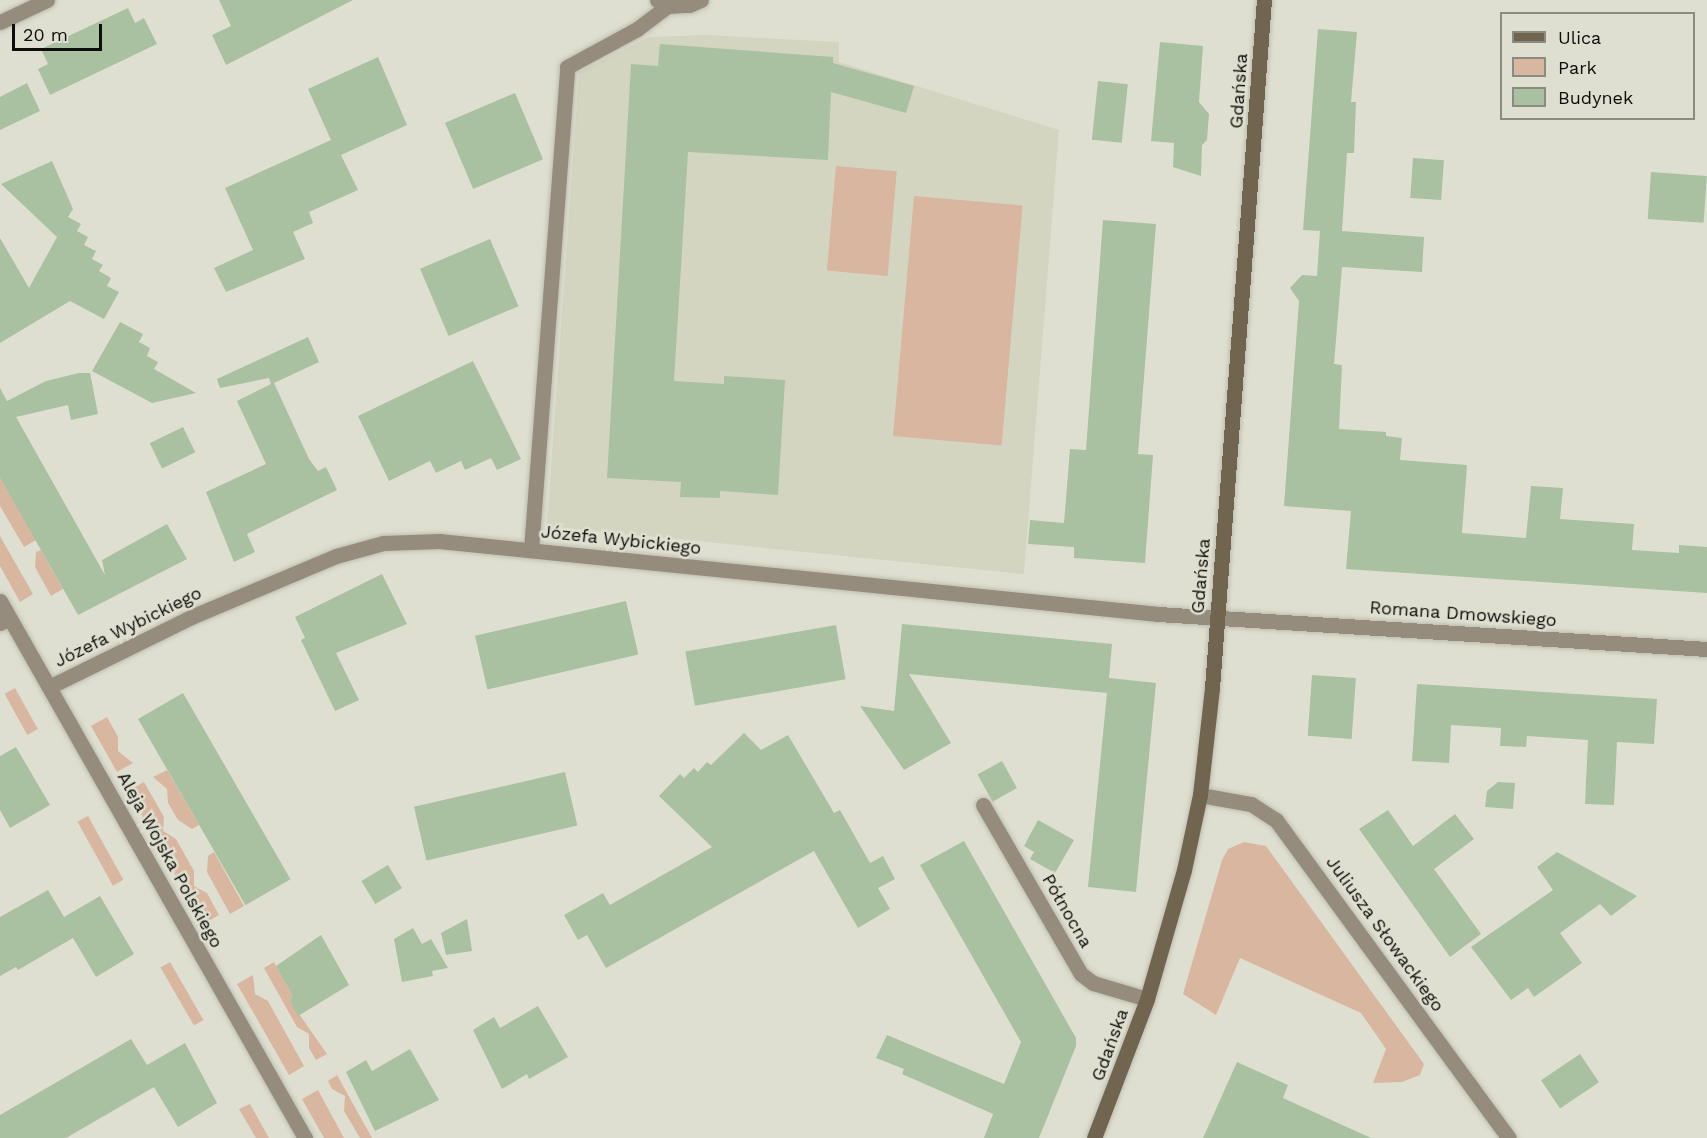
<!DOCTYPE html>
<html>
<head>
<meta charset="utf-8">
<style>
	body { margin:0 }
	#map { position:relative; width:1707px; height:1138px; overflow:hidden; background:#dfdfd1; font-family:"Work Sans",sans-serif }
	div>[style] { position:absolute }
	.built>* { inset:0; background:#d4d5c0 }
	.green>* { inset:0; background:#d9b6a0; transform-origin:0 0 }
	.building>* { inset:0; background:#a9c1a0; transform-origin:0 0 }
	.roads { filter:drop-shadow(0 0 2px #bdbdb1) drop-shadow(0 0 2px #bdbdb1) }
	.pedestrian>* { height:15px; margin:-7.5px; padding:0 7.5px; transform-origin:7.5px; border-radius:7.5px; background:#958c7d }
	.minor>* { height:15px; margin:-7.5px; padding:0 7.5px; transform-origin:7.5px; border-radius:7.5px; background:#958c7d }
	.secondary>* { height:15px; margin:-7.5px; padding:0 7.5px; transform-origin:7.5px; border-radius:7.5px; background:#72654f }
	span { translate:-50% -50%; white-space:nowrap; text-align:center; line-height:1.15; -webkit-text-stroke:5px #dfdfd1; paint-order:stroke }
	.street-label { font-size:18px; color:#0d0d09 }
	.legend { position:absolute; left:1500px; top:12px; width:195px; height:108px; box-sizing:border-box; background:#dfdfd1; border:2px solid #8b8b81; margin:0; padding:8px 10px; list-style:none; font-size:18px; color:#0d0d09 }
	.legend li { display:flex; align-items:center; gap:12px; height:30px }
	.legend b { width:30px; border:2px solid #8b8b81 }
	.scale { position:absolute; left:12px; top:24px; width:90px; height:27px; box-sizing:border-box; border:3px solid #0d0d09; border-top:0; padding-left:8px; font-size:18px; line-height:21px; white-space:nowrap; color:#0d0d09; -webkit-text-stroke:4px #dfdfd1; paint-order:stroke }
</style>
</head>
<body>
<div id="map">
	<div class="built">
		<div style="clip-path:polygon(706px 35px,839px 42px,839px 62px,1059px 130px,1024px 574px,547px 526px,579px 72px,649px 37px)"></div>
	</div>
	<div class="green">
		<div style="left:836px;top:166px;width:61px;height:105px;rotate:5deg"></div>
		<div style="left:914px;top:196px;width:109px;height:241px;rotate:5deg"></div>
		<div style="clip-path:polygon(0 478px,36px 540px,24px 547px,0 506px)"></div>
		<div style="clip-path:polygon(0 536px,33px 594px,20px 602px,0 566px)"></div>
		<div style="clip-path:polygon(41px 550px,63px 589px,51px 596px,35px 567px,36px 552px)"></div>
		<div style="left:15px;top:688px;width:47px;height:12px;rotate:61deg"></div>
		<div style="clip-path:polygon(107px 717px,118px 737px,118px 751px,133px 763px,117px 772px,91px 726px)"></div>
		<div style="clip-path:polygon(167px 770px,199px 825px,192px 829px,178px 820px,168px 803px,167px 789px,153px 777px)"></div>
		<div style="clip-path:polygon(144px 782px,164px 817px,163px 831px,176px 839px,194px 871px,194px 886px,207px 893px,219px 915px,203px 924px,128px 791px)"></div>
		<div style="left:88px;top:816px;width:73px;height:12px;rotate:61deg"></div>
		<div style="clip-path:polygon(1244px 842px,1266px 846px,1424px 1064px,1420px 1075px,1402px 1082px,1373px 1083px,1386px 1049px,1361px 1013px,1240px 958px,1216px 1015px,1183px 994px,1222px 860px,1228px 849px)"></div>
		<div style="clip-path:polygon(214px 852px,244px 906px,230px 914px,207px 872px,208px 856px)"></div>
		<div style="left:170px;top:962px;width:67px;height:11px;rotate:60deg"></div>
		<div style="clip-path:polygon(274px 962px,292px 995px,290px 1001px,327px 1054px,316px 1060px,309px 1048px,309px 1034px,297px 1027px,264px 968px)"></div>
		<div style="clip-path:polygon(253px 975px,255px 994px,268px 1001px,304px 1066px,289px 1075px,237px 984px)"></div>
		<div style="clip-path:polygon(337px 1075px,372px 1138px,360px 1138px,344px 1111px,345px 1096px,332px 1089px,328px 1081px)"></div>
		<div style="clip-path:polygon(318px 1090px,344px 1138px,324px 1138px,302px 1099px)"></div>
		<div style="clip-path:polygon(250px 1104px,269px 1138px,256px 1138px,239px 1109px)"></div>
	</div>
	<div class="building">
		<div style="clip-path:polygon(219px 0,353px 0,226px 65px,212px 35px,231px 26px)"></div>
		<div style="clip-path:polygon(128px 8px,135px 23px,144px 18px,157px 44px,50px 95px,38px 69px,48px 64px,41px 49px)"></div>
		<div style="clip-path:polygon(1318px 29px,1357px 32px,1351px 102px,1356px 102px,1354px 153px,1347px 153px,1342px 231px,1424px 237px,1422px 272px,1342px 267px,1334px 364px,1342px 365px,1339px 429px,1386px 432px,1386px 436px,1402px 438px,1400px 460px,1467px 465px,1462px 533px,1526px 538px,1531px 486px,1563px 488px,1560px 519px,1634px 524px,1632px 550px,1679px 553px,1679px 545px,1707px 547px,1707px 593px,1346px 569px,1351px 511px,1284px 506px,1299px 301px,1290px 288px,1302px 275px,1317px 276px,1320px 231px,1303px 230px)"></div>
		<div style="clip-path:polygon(1160px 42px,1203px 46px,1199px 102px,1209px 114px,1207px 140px,1202px 145px,1201px 176px,1173px 167px,1174px 143px,1151px 141px)"></div>
		<div style="clip-path:polygon(660px 44px,833px 57px,833px 63px,914px 86px,906px 113px,831px 92px,828px 160px,688px 152px,674px 381px,724px 384px,724px 376px,785px 380px,778px 495px,720px 491px,720px 498px,680px 497px,681px 482px,607px 478px,631px 64px,658px 66px)"></div>
		<div style="clip-path:polygon(378px 57px,407px 125px,341px 155px,358px 190px,309px 212px,313px 223px,293px 232px,305px 259px,226px 292px,214px 268px,253px 250px,225px 188px,331px 140px,308px 89px)"></div>
		<div style="left:1098px;top:81px;width:30px;height:59px;rotate:6deg"></div>
		<div style="clip-path:polygon(27px 83px,40px 111px,0 130px,0 97px)"></div>
		<div style="left:515px;top:93px;width:72px;height:76px;rotate:67deg"></div>
		<div style="left:1413px;top:158px;width:31px;height:40px;rotate:4deg"></div>
		<div style="clip-path:polygon(52px 161px,73px 209px,68px 217px,81px 224px,77px 231px,88px 237px,84px 245px,96px 251px,92px 259px,103px 265px,99px 271px,111px 278px,107px 286px,119px 292px,104px 319px,70px 301px,0 343px,0 238px,29px 288px,57px 237px,1px 184px)"></div>
		<div style="left:1651px;top:172px;width:56px;height:47px;rotate:4deg"></div>
		<div style="clip-path:polygon(1103px 220px,1156px 224px,1138px 454px,1153px 455px,1145px 563px,1074px 558px,1074px 547px,1028px 544px,1030px 520px,1064px 523px,1070px 449px,1086px 450px)"></div>
		<div style="left:490px;top:239px;width:73px;height:76px;rotate:67deg"></div>
		<div style="clip-path:polygon(120px 322px,143px 334px,139px 342px,150px 348px,147px 356px,158px 362px,154px 369px,196px 393px,152px 403px,92px 371px)"></div>
		<div style="clip-path:polygon(308px 337px,319px 362px,274px 383px,309px 459px,318px 471px,326px 467px,337px 490px,247px 534px,255px 552px,234px 562px,206px 492px,266px 464px,237px 401px,271px 384px,269px 378px,220px 388px,217px 379px)"></div>
		<div style="clip-path:polygon(473px 361px,521px 459px,497px 470px,491px 458px,465px 470px,461px 461px,436px 473px,430px 461px,389px 481px,358px 416px)"></div>
		<div style="clip-path:polygon(79px 373px,90px 373px,98px 414px,71px 420px,68px 405px,16px 417px,105px 575px,102px 560px,167px 524px,187px 559px,78px 615px,0 478px,0 388px,7px 401px,46px 381px)"></div>
		<div style="left:183px;top:427px;width:28px;height:37px;rotate:64deg"></div>
		<div style="clip-path:polygon(382px 574px,407px 624px,336px 653px,359px 700px,335px 711px,301px 640px,305px 638px,295px 617px)"></div>
		<div style="left:626px;top:601px;width:55px;height:155px;rotate:77deg"></div>
		<div style="clip-path:polygon(902px 624px,1112px 644px,1109px 678px,1156px 683px,1136px 892px,1088px 887px,1107px 693px,909px 674px,951px 743px,904px 770px,860px 706px,894px 711px)"></div>
		<div style="left:836px;top:625px;width:55px;height:153px;rotate:80deg"></div>
		<div style="left:1312px;top:675px;width:44px;height:61px;rotate:4deg"></div>
		<div style="clip-path:polygon(1417px 684px,1657px 699px,1654px 744px,1617px 742px,1614px 805px,1585px 804px,1588px 740px,1527px 736px,1526px 747px,1500px 746px,1501px 728px,1451px 725px,1449px 763px,1412px 761px)"></div>
		<div style="left:183px;top:693px;width:215px;height:52px;rotate:60deg"></div>
		<div style="clip-path:polygon(744px 733px,761px 750px,788px 735px,834px 813px,840px 810px,870px 863px,883px 856px,895px 879px,878px 888px,890px 909px,858px 928px,814px 851px,606px 968px,587px 935px,578px 940px,564px 915px,603px 893px,610px 905px,712px 847px,659px 796px,680px 774px,684px 778px,694px 768px,698px 772px,707px 762px,711px 765px)"></div>
		<div style="clip-path:polygon(16px 747px,50px 805px,10px 828px,0 810px,0 756px)"></div>
		<div style="left:1002px;top:761px;width:31px;height:28px;rotate:61deg"></div>
		<div style="left:565px;top:772px;width:55px;height:155px;rotate:77deg"></div>
		<div style="clip-path:polygon(1498px 782px,1515px 783px,1513px 809px,1485px 807px,1487px 791px)"></div>
		<div style="clip-path:polygon(1388px 810px,1413px 846px,1455px 814px,1474px 839px,1434px 869px,1481px 934px,1450px 957px,1359px 829px)"></div>
		<div style="clip-path:polygon(1038px 820px,1074px 840px,1055px 873px,1030px 859px,1034px 852px,1024px 846px)"></div>
		<div style="clip-path:polygon(964px 841px,1076px 1038px,1076px 1046px,1039px 1138px,984px 1138px,993px 1114px,902px 1074px,904px 1069px,876px 1058px,887px 1035px,1004px 1084px,1021px 1042px,920px 865px)"></div>
		<div style="clip-path:polygon(1557px 852px,1637px 896px,1611px 916px,1600px 904px,1560px 933px,1582px 963px,1534px 997px,1528px 988px,1511px 1000px,1471px 947px,1553px 890px,1537px 867px)"></div>
		<div style="left:388px;top:865px;width:27px;height:31px;rotate:59deg"></div>
		<div style="clip-path:polygon(48px 890px,64px 917px,100px 896px,134px 954px,96px 977px,73px 938px,18px 970px,16px 967px,0 976px,0 917px)"></div>
		<div style="clip-path:polygon(467px 919px,472px 951px,446px 955px,441px 933px)"></div>
		<div style="clip-path:polygon(413px 928px,422px 944px,431px 939px,448px 968px,432px 971px,433px 976px,402px 982px,394px 939px)"></div>
		<div style="clip-path:polygon(321px 935px,349px 985px,298px 1016px,290px 1001px,292px 995px,276px 966px)"></div>
		<div style="clip-path:polygon(538px 1006px,568px 1057px,529px 1079px,527px 1074px,502px 1089px,473px 1030px,494px 1017px,500px 1028px)"></div>
		<div style="clip-path:polygon(131px 1039px,147px 1065px,185px 1043px,217px 1103px,178px 1127px,154px 1087px,66px 1138px,0 1138px,0 1115px)"></div>
		<div style="clip-path:polygon(410px 1049px,439px 1100px,375px 1131px,346px 1072px,366px 1060px,372px 1071px)"></div>
		<div style="left:1580px;top:1054px;width:34px;height:47px;rotate:56deg"></div>
		<div style="clip-path:polygon(1237px 1062px,1288px 1085px,1283px 1098px,1371px 1138px,1203px 1138px)"></div>
	</div>
	<div class="roads">
		<div class="pedestrian">
			<div style="left:0;top:601px;width:618px;rotate:60.4deg"></div>
		</div>
		<div class="minor">
			<div style="left:657px;top:0;width:12px;rotate:31deg"></div>
			<div style="left:667px;top:6px;width:22px;rotate:-3deg"></div>
			<div style="left:689px;top:5px;width:13px;rotate:-23deg"></div>
			<div style="left:0;top:22px;width:52px;rotate:-25.1deg"></div>
			<div style="left:531px;top:550px;width:484px;rotate:-85.7deg"></div>
			<div style="left:567px;top:67px;width:80px;rotate:-28.5deg"></div>
			<div style="left:637px;top:29px;width:38px;rotate:-37deg"></div>
			<div style="left:0;top:623px;width:10px;rotate:-29deg"></div>
			<div style="left:49px;top:687px;width:158px;rotate:-26.2deg"></div>
			<div style="left:191px;top:617px;width:157px;rotate:-22.8deg"></div>
			<div style="left:336px;top:556px;width:49px;rotate:-15.5deg"></div>
			<div style="left:383px;top:543px;width:56px;rotate:-2deg"></div>
			<div style="left:439px;top:541px;width:723px;rotate:5.8deg"></div>
			<div style="left:1158px;top:614px;width:550px;rotate:3.65deg"></div>
			<div style="left:1200px;top:795px;width:52px;rotate:10deg"></div>
			<div style="left:1251px;top:804px;width:30px;rotate:33deg"></div>
			<div style="left:1276px;top:820px;width:394px;rotate:53.8deg"></div>
			<div style="left:983px;top:805px;width:195px;rotate:59.9deg"></div>
			<div style="left:1081px;top:974px;width:15px;rotate:37deg"></div>
			<div style="left:1093px;top:983px;width:56px;rotate:16.5deg"></div>
		</div>
		<div class="secondary">
			<div style="left:1094px;top:1138px;width:149px;rotate:-69.1deg"></div>
			<div style="left:1147px;top:999px;width:134px;rotate:-74deg"></div>
			<div style="left:1184px;top:870px;width:77px;rotate:-78deg"></div>
			<div style="left:1200px;top:795px;width:108px;rotate:-83.6deg"></div>
			<div style="left:1212px;top:688px;width:690px;rotate:-85.68deg"></div>
		</div>
	</div>
	<div class="street-label">
		<span style="left:1239px;top:91px;rotate:-86deg">Gdańska</span>
		<span style="left:621px;top:540px;rotate:6deg">Józefa Wybickiego</span>
		<span style="left:1201px;top:576px;rotate:-85deg">Gdańska</span>
		<span style="left:1463px;top:614px;rotate:4deg">Romana Dmowskiego</span>
		<span style="left:128px;top:627px;rotate:-26deg">Józefa Wybickiego</span>
		<span style="left:170px;top:860px;rotate:61deg">Aleja Wojska Polskiego</span>
		<span style="left:1067px;top:911px;rotate:60deg">Północna</span>
		<span style="left:1385px;top:934px;rotate:54deg">Juliusza Słowackiego</span>
		<span style="left:1110px;top:1045px;rotate:-70deg">Gdańska</span>
	</div>
	<ul class="legend">
	<li><b style="height:8px;background:#72654f"></b>Ulica</li>
	<li><b style="height:16px;background:#d9b6a0"></b>Park</li>
	<li><b style="height:16px;background:#a9c1a0"></b>Budynek</li>
	</ul>
	<div class="scale">20 m</div>
</div>
</body>
</html>
